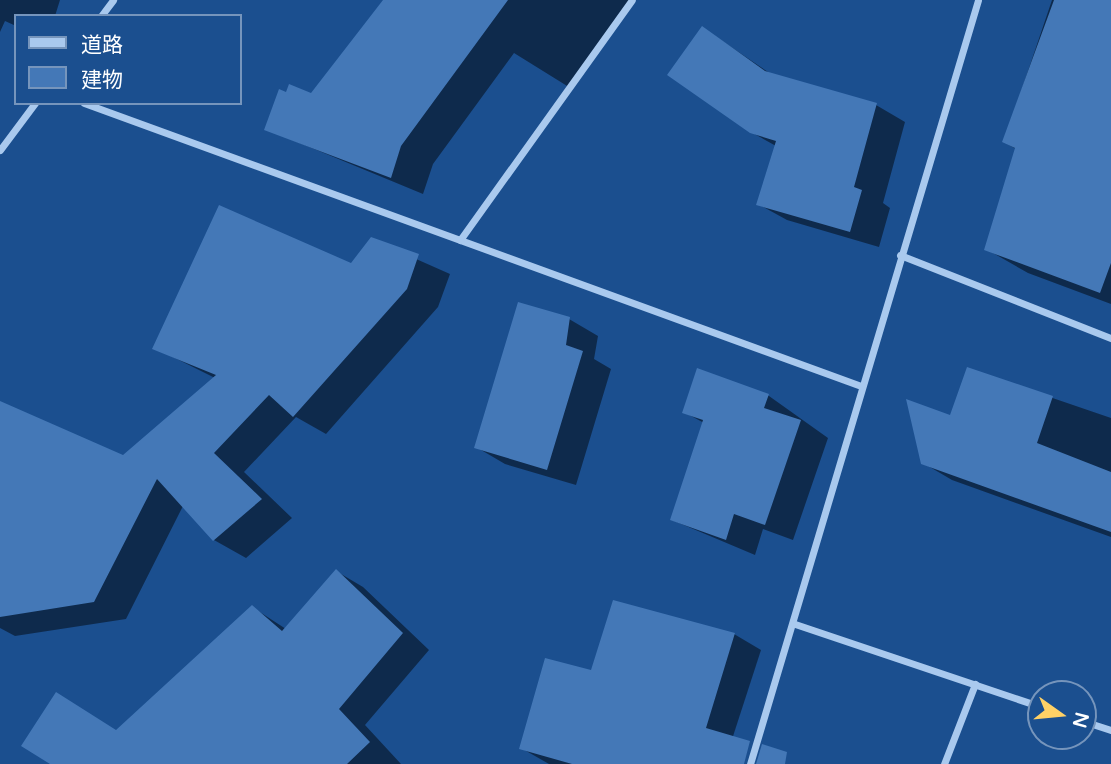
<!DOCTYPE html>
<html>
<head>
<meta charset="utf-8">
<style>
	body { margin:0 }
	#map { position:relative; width:1111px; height:764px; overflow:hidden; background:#1b4f8f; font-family:"Varela Round","Noto Sans JP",sans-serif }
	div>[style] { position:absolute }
	.shadow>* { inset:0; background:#0007 }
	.building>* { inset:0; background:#4478b7 }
	.minor>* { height:7px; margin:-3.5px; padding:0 3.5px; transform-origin:3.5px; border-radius:3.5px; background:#a9c9ee }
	span { translate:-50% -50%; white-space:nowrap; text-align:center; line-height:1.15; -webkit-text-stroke:5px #1b4f8f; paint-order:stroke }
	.legend { position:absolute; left:14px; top:14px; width:228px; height:91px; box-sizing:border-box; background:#1b4f8f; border:2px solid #7695bc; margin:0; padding:9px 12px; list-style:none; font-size:21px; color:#fff }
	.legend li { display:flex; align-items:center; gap:14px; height:35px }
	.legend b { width:35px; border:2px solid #7695bc }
	.north { position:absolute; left:1027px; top:680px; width:70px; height:70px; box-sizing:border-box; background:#1b4f8f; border:2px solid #7695bc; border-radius:50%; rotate:105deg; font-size:19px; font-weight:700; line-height:28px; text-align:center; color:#fff }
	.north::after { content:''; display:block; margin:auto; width:24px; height:32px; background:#ffd166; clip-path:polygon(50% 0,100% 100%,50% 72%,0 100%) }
</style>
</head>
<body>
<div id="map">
	<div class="shadow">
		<div style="clip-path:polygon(0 0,60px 0,55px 16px,16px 16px,16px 26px,5px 21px,0 32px)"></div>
		<div style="clip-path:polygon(385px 0,634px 0,572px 89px,514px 53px,433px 164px,423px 194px,266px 129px,287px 94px,312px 95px)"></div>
		<div style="clip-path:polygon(1052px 0,1111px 0,1111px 304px,1028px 273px,986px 249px,1016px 149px,1004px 142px)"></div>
		<div style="clip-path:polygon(703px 28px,774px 76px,876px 105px,905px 122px,883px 203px,890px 208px,879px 247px,787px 220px,758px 204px,776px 146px,751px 132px)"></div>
		<div style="clip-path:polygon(371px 239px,450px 274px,438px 307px,326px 434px,296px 417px,244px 472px,292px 518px,246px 558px,214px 540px,183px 506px,126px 619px,15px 636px,0 628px,0 403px,123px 457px,215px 378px,155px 348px,352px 265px)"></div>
		<div style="clip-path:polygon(569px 319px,598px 336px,594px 359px,611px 369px,576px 485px,505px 464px,476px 447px)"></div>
		<div style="clip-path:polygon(968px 369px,1111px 418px,1111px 537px,952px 480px,923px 463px,951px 417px)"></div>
		<div style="clip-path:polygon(698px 370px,769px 396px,828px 438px,793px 540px,763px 529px,755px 555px,672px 520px,704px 423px,684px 412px)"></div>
		<div style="clip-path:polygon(336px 571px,363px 587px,429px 650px,365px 725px,401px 764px,53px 764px,117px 731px,252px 607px,286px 629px)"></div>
		<div style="clip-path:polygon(734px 634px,761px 650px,724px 764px,549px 764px,521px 748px,592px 672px)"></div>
	</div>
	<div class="building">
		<div style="clip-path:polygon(383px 0,508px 0,401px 146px,391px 178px,264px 130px,279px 89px,286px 92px,289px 84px,311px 93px)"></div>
		<div style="clip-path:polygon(1054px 0,1111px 0,1111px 263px,1100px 293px,984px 250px,1015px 148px,1002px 142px)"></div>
		<div style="clip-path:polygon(702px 26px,765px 71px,877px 103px,854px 187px,862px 190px,850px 232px,756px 205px,776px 141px,750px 133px,667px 75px)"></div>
		<div style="clip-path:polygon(219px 205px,351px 263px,371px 237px,419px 254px,407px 289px,293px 417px,269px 395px,214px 453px,262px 499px,213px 541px,157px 479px,94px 602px,0 617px,0 401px,123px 455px,216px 375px,152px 349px)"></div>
		<div style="clip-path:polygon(518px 302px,570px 317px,566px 345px,583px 351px,547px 470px,474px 448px)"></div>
		<div style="clip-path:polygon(967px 367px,1053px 396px,1037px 443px,1111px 472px,1111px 532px,921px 464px,906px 399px,950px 415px)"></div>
		<div style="clip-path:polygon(697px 368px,769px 394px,764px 408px,801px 420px,765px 525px,734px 514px,726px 540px,670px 520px,703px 420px,682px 413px)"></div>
		<div style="clip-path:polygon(336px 569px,403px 633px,339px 709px,370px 742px,347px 764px,50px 764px,21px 746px,56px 692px,116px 730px,252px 605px,282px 631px)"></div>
		<div style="clip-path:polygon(613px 600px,735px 633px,706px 728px,750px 741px,744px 764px,572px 764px,519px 749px,545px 658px,591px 670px)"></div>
		<div style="clip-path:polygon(762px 744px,787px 752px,785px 764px,756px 764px)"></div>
	</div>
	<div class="minor">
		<div style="left:101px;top:16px;width:20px;rotate:-53deg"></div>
		<div style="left:84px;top:103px;width:827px;rotate:20.01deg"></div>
		<div style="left:0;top:150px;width:59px;rotate:-53.3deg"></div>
		<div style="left:460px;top:240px;width:295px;rotate:-54.4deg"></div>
		<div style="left:900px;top:255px;width:227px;rotate:21.5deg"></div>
		<div style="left:795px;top:624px;width:260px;rotate:18.6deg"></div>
		<div style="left:1083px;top:721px;width:29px;rotate:18deg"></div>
		<div style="left:750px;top:764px;width:797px;rotate:-73.38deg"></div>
		<div style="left:944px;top:764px;width:86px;rotate:-68.8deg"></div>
	</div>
	<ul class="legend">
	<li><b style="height:9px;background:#a9c9ee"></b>道路</li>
	<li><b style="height:19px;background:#4478b7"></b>建物</li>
	</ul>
	<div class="north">N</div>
</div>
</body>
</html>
